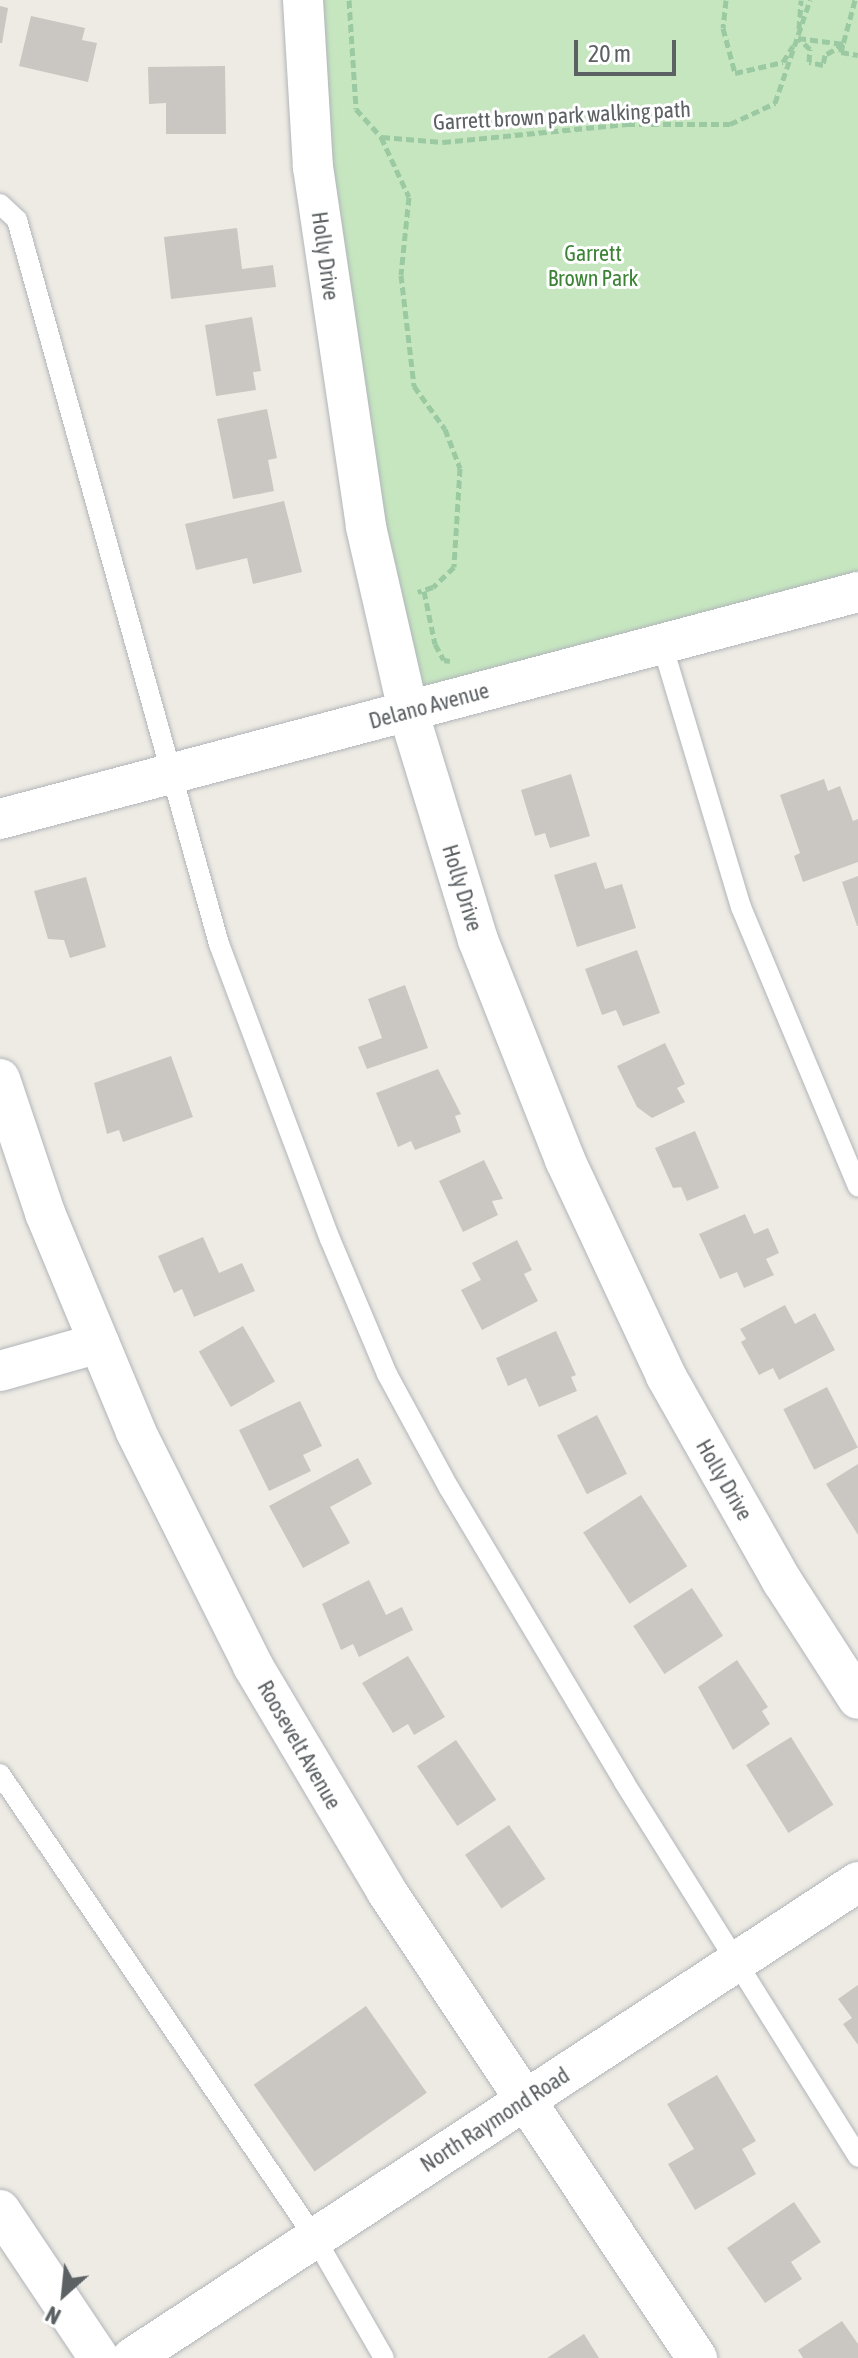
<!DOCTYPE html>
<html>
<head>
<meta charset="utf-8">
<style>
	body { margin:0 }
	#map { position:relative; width:858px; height:2358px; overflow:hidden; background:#eeebe4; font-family:"Asap Condensed",sans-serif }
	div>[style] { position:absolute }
	.green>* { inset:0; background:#c6e6c0 }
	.building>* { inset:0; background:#cac6c1; transform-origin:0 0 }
	.path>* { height:5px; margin-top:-2.5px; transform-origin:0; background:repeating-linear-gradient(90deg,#9bcaa2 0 8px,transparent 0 12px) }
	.roads { filter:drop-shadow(0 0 2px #b1b5b9) drop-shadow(0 0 2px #b1b5b9) }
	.lane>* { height:20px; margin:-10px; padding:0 10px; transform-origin:10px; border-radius:10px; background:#fff }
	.street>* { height:40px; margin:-20px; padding:0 20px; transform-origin:20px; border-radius:20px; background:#fff }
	span { translate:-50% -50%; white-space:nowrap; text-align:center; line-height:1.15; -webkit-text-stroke:6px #fff; paint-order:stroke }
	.street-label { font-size:22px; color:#5c6164 }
	.park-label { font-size:22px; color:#3c8335 }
	.north { position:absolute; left:24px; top:2254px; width:80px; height:80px; -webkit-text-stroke:6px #fff; paint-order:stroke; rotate:207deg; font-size:22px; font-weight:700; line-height:32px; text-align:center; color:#5c6164 }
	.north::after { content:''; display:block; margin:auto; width:28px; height:36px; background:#5c6164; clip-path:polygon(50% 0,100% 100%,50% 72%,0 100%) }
	.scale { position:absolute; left:574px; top:40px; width:102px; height:36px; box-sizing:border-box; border:4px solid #5c6164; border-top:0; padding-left:10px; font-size:24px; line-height:28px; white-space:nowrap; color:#5c6164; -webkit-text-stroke:6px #fff; paint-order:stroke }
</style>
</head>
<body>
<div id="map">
	<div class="green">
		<div style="clip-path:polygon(303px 0,858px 0,858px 587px,408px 711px)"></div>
	</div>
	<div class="building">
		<div style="clip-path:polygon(0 6px,8px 8px,2px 43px,0 43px)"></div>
		<div style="clip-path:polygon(31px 16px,85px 28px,82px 40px,97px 43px,88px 82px,19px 66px)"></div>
		<div style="clip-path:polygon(225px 66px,226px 134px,166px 134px,166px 103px,149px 104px,148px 67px)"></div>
		<div style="clip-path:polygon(237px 228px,242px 269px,273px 265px,276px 287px,171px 299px,164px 237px)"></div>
		<div style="clip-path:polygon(252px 317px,261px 371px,253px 372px,256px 390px,216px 396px,205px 325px)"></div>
		<div style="clip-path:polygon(267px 409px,277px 458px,268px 460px,274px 491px,233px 499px,217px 419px)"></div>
		<div style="clip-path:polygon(284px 501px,302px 572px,253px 584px,247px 558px,196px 570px,185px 524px)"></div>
		<div style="clip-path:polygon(571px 774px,590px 836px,550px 848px,545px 833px,535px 836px,521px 790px)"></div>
		<div style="clip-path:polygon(824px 779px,828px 791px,840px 786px,853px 821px,858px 819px,858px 862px,803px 882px,794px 856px,800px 853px,780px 795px)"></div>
		<div style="clip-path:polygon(596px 862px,605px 889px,622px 884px,636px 928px,577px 947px,554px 875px)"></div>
		<div style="clip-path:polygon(858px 876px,858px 926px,857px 926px,842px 882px)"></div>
		<div style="clip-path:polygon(86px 877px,106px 947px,70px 958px,64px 940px,48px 939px,34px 891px)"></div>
		<div style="clip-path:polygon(637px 950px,660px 1013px,623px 1026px,616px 1010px,602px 1015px,585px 969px)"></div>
		<div style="clip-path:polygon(405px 985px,428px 1048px,367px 1069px,358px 1047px,382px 1038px,368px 999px)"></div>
		<div style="clip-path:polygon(665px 1043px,685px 1084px,677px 1088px,685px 1102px,652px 1118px,637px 1107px,617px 1066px)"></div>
		<div style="clip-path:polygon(171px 1056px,193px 1117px,123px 1142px,119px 1130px,107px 1134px,94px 1083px)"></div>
		<div style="clip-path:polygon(438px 1069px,461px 1114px,455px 1116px,461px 1132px,415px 1150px,411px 1141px,398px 1147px,376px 1093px)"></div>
		<div style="clip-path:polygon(695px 1131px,719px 1188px,687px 1201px,681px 1187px,673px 1188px,655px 1148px)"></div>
		<div style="clip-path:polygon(484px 1160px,503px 1199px,492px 1201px,498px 1215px,463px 1232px,439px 1181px)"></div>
		<div style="clip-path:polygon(745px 1214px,754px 1234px,768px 1228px,779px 1253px,766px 1259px,774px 1275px,744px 1288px,737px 1272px,720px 1279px,699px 1234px)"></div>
		<div style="clip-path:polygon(203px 1237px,219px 1273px,242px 1263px,255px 1291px,194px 1317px,182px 1289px,174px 1293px,158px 1256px)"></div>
		<div style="clip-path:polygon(517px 1240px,532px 1270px,524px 1274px,538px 1301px,482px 1330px,461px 1290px,481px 1280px,472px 1263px)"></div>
		<div style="clip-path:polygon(785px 1305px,795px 1324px,815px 1313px,835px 1350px,779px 1380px,773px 1368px,759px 1375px,741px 1342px,746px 1339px,740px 1329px)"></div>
		<div style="left:243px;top:1326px;width:64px;height:51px;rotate:60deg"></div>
		<div style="clip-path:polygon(556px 1331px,576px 1375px,571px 1377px,577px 1391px,539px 1407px,526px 1378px,508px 1386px,496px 1358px)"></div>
		<div style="left:827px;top:1387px;width:68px;height:49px;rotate:63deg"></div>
		<div style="clip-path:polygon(300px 1401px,322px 1446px,303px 1455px,311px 1471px,269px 1491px,239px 1430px)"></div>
		<div style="left:597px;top:1415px;width:66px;height:45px;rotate:63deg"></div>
		<div style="clip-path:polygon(358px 1458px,372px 1484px,330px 1507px,350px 1543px,303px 1568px,269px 1506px)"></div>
		<div style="clip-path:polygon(858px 1464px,858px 1535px,826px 1484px)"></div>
		<div style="left:641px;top:1495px;width:85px;height:69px;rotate:57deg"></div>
		<div style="clip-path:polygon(369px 1580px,386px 1615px,402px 1607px,413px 1630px,359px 1657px,353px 1644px,341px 1650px,322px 1604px)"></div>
		<div style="left:692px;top:1588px;width:57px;height:70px;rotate:57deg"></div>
		<div style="clip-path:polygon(408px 1656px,445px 1717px,414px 1735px,408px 1724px,393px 1733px,362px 1683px)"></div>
		<div style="clip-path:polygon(737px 1660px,768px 1707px,762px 1711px,770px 1724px,733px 1750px,698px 1687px)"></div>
		<div style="left:791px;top:1737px;width:80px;height:53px;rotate:58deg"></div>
		<div style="left:456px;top:1740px;width:72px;height:47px;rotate:56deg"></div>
		<div style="left:509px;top:1825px;width:65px;height:53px;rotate:56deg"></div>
		<div style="clip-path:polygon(858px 1985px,858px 2045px,843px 2024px,852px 2018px,838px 1999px)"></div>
		<div style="left:366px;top:2006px;width:106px;height:137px;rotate:55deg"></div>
		<div style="clip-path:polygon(717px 2075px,756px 2141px,742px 2149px,756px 2174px,695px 2210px,668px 2164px,694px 2149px,667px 2104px)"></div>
		<div style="clip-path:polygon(794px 2202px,821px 2242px,791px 2262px,802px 2279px,765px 2303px,727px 2248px)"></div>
		<div style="clip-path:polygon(842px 2321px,858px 2344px,858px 2358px,803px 2358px,798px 2350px)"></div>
		<div style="clip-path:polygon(584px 2334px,599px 2358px,547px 2358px)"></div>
	</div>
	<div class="path">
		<div style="left:349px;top:0;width:109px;rotate:86.3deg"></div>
		<div style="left:356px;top:109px;width:38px;rotate:48deg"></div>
		<div style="left:381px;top:137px;width:66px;rotate:65deg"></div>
		<div style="left:409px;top:197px;width:78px;rotate:95.9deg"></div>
		<div style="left:401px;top:275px;width:112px;rotate:83.3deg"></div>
		<div style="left:414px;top:386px;width:53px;rotate:54.2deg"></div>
		<div style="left:445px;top:429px;width:42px;rotate:69deg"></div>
		<div style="left:460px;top:468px;width:99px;rotate:93.5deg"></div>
		<div style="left:454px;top:567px;width:29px;rotate:136deg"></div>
		<div style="left:433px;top:587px;width:16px;rotate:162deg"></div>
		<div style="left:726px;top:0;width:28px;rotate:96deg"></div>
		<div style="left:723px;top:28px;width:47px;rotate:75.1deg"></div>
		<div style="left:735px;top:73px;width:49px;rotate:-12.9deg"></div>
		<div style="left:783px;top:62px;width:19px;rotate:-58deg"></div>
		<div style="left:855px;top:0;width:54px;rotate:105.1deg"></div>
		<div style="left:841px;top:52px;width:17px;rotate:10deg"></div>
		<div style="left:799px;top:29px;width:29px;rotate:-86deg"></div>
		<div style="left:798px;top:38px;width:46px;rotate:7.4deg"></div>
		<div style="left:844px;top:44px;width:22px;rotate:150deg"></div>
		<div style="left:825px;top:55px;width:10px;rotate:101deg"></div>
		<div style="left:823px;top:65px;width:14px;rotate:-168deg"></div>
		<div style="left:809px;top:62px;width:13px;rotate:-86deg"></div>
		<div style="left:810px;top:49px;width:16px;rotate:-137deg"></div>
		<div style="left:382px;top:137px;width:61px;rotate:4.7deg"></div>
		<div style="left:443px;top:142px;width:185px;rotate:-5.6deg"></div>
		<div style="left:627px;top:124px;width:103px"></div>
		<div style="left:730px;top:124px;width:50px;rotate:-25deg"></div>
		<div style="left:775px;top:103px;width:109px;rotate:-71.2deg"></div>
		<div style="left:424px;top:591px;width:54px;rotate:78.3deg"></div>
		<div style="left:435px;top:644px;width:18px;rotate:61deg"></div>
		<div style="left:444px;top:660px;width:6px;rotate:9deg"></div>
	</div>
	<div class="roads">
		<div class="lane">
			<div style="left:0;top:204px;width:23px;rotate:43deg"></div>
			<div style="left:17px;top:220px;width:752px;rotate:74.41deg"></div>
			<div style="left:219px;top:944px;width:315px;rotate:69.4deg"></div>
			<div style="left:330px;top:1239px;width:147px;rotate:67.1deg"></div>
			<div style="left:387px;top:1374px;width:130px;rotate:61.5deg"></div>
			<div style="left:449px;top:1488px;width:342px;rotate:59.2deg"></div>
			<div style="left:624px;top:1782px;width:442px;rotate:58deg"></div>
			<div style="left:662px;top:644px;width:275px;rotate:73.3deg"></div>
			<div style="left:741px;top:907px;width:303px;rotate:67.3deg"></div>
			<div style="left:0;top:1774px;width:561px;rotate:55.83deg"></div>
			<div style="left:315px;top:2238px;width:138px;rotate:60.1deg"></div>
		</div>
		<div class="street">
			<div style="left:303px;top:0;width:167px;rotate:86.6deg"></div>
			<div style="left:313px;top:167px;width:364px;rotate:81.6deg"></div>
			<div style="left:366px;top:527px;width:189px;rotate:77.1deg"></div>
			<div style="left:408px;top:711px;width:239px;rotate:73deg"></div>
			<div style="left:478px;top:940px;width:237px;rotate:68.4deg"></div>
			<div style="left:565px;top:1160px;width:238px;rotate:64.9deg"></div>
			<div style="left:666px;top:1376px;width:236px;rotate:60.5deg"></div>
			<div style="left:782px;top:1581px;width:140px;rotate:57.2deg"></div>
			<div style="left:0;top:819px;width:888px;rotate:-14.82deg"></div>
			<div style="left:0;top:1079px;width:141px;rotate:71.4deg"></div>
			<div style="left:45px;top:1213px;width:237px;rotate:67.4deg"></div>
			<div style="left:136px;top:1432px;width:262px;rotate:63.4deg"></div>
			<div style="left:253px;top:1666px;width:263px;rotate:59.3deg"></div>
			<div style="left:387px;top:1892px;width:560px;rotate:56.37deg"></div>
			<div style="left:0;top:1371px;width:103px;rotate:-15.8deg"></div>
			<div style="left:0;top:2210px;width:178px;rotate:56.2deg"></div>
			<div style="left:132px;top:2358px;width:868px;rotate:-33.25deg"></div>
		</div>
	</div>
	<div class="street-label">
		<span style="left:562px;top:116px;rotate:-3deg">Garrett brown park walking path</span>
		<span style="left:325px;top:256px;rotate:82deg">Holly Drive</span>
		<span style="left:429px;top:706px;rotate:-15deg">Delano Avenue</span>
		<span style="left:462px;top:888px;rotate:73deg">Holly Drive</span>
		<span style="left:724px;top:1480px;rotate:60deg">Holly Drive</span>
		<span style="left:299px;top:1745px;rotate:60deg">Roosevelt Avenue</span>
		<span style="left:495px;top:2120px;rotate:-33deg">North Raymond Road</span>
	</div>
	<div class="park-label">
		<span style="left:593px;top:266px">Garrett<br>Brown Park</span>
	</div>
	<div class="north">N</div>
	<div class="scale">20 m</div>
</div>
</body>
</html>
